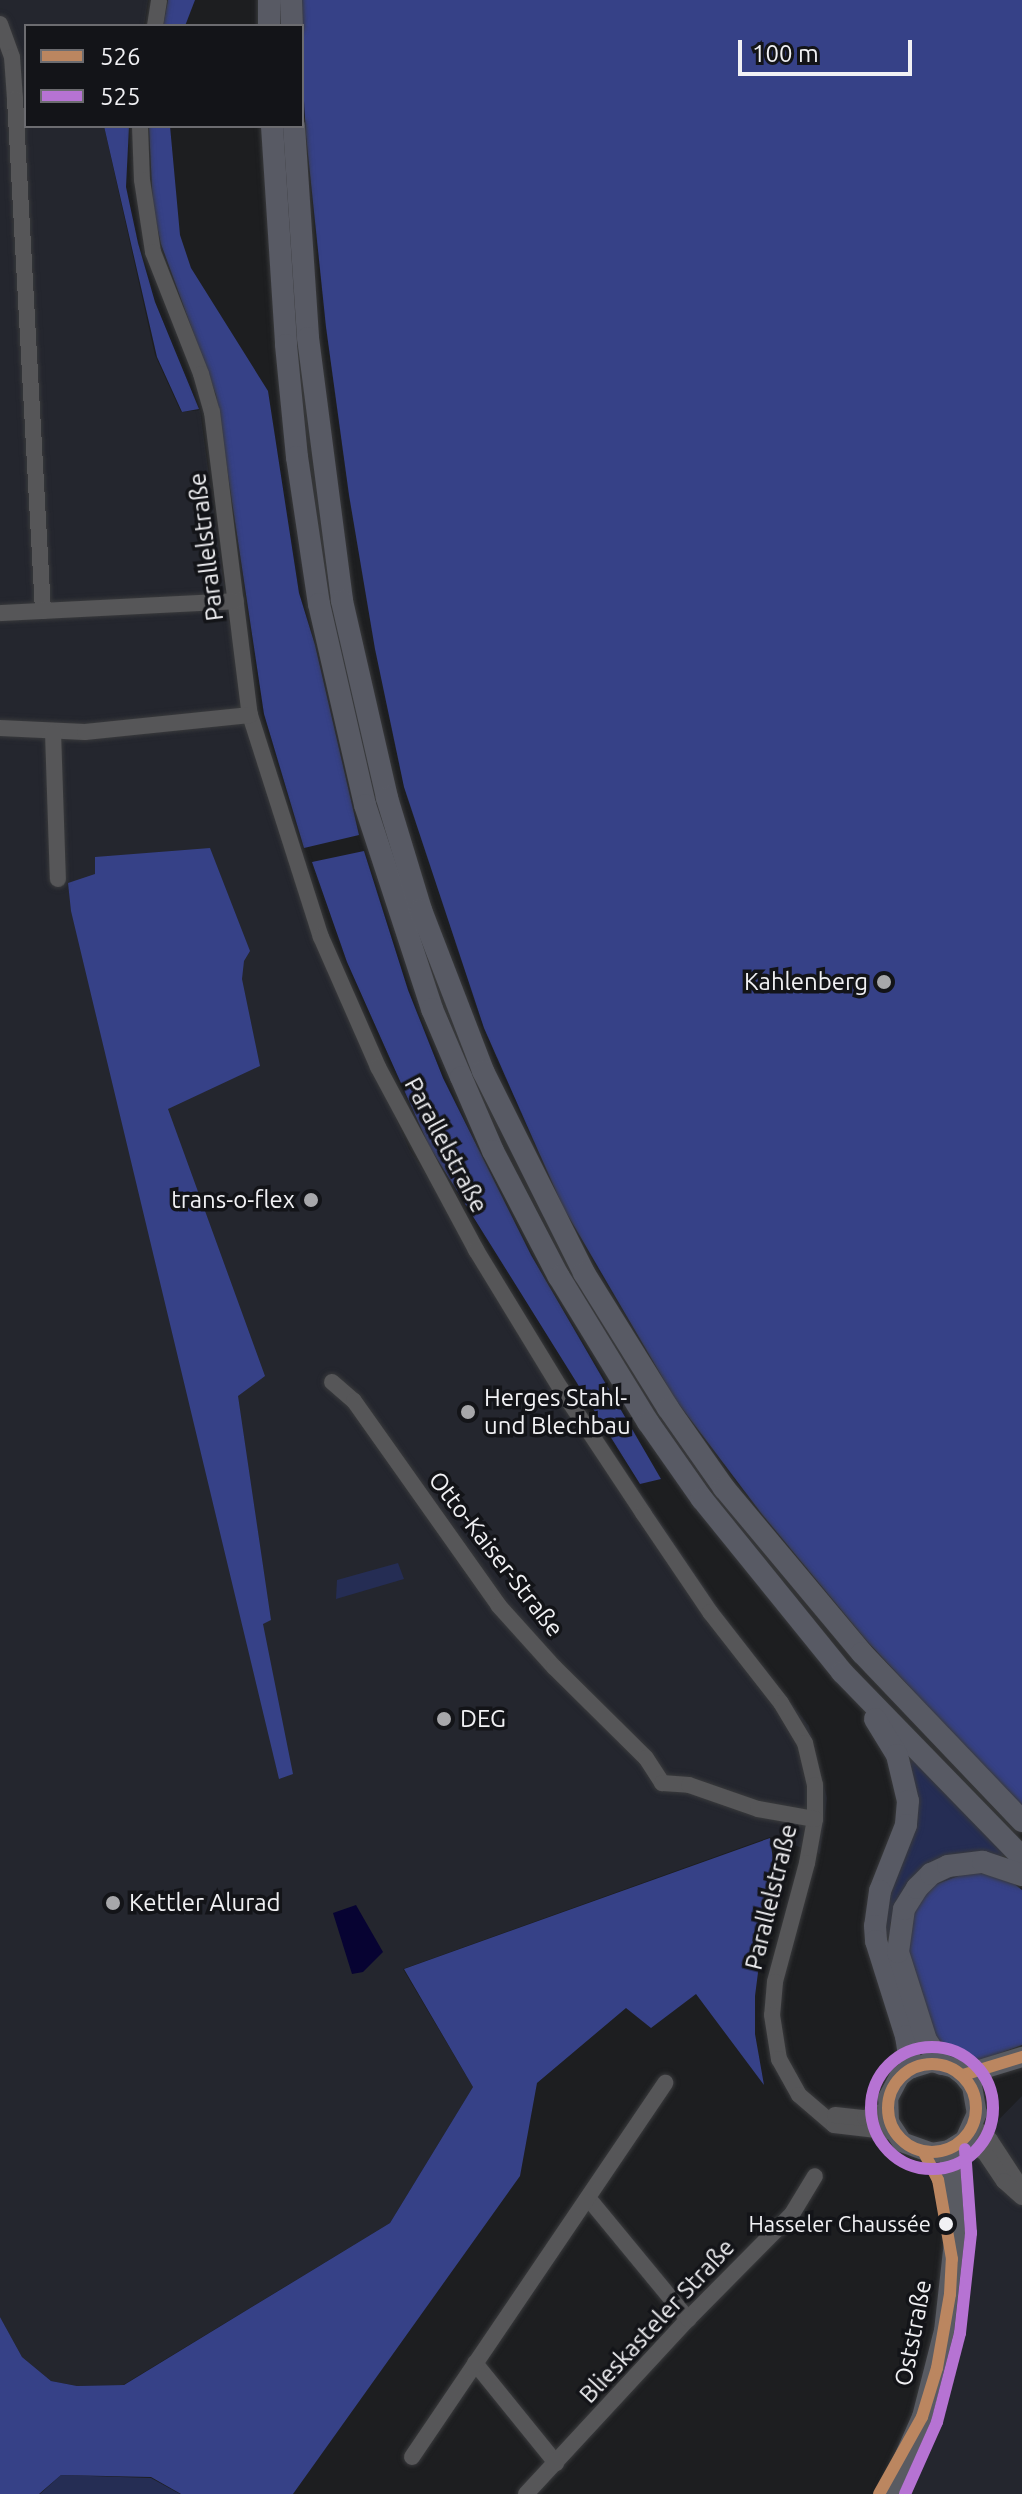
<!DOCTYPE html>
<html>
<head>
<meta charset="utf-8">
<style>
	body { margin:0 }
	#map { position:relative; width:1022px; height:2494px; overflow:hidden; background:#1d1e20; font-family:Ubuntu,sans-serif }
	div>[style] { position:absolute }
	.built>* { inset:0; background:#24262e }
	.green>* { inset:0; background:#252d54 }
	.forest>* { inset:0; background:#364187 }
	.water>* { inset:0; background:#070332 }
	.roads { filter:drop-shadow(0 0 2px #393a3c) drop-shadow(0 0 2px #393a3c) }
	.minor>* { height:16px; margin:-8px; padding:0 8px; transform-origin:8px; border-radius:8px; background:#565658 }
	.major>* { height:20px; margin:-10px; padding:0 10px; transform-origin:10px; border-radius:10px; background:#595b62 }
	.highway>* { height:22px; margin:-11px; padding:0 11px; transform-origin:11px; border-radius:11px; background:#585a64 }
	.bus-1>* { height:12px; margin:-6px; padding:0 6px; transform-origin:6px; border-radius:6px; background:#bb8660 }
	.bus-1>.ring { margin:-6px; padding:0; box-sizing:content-box; background:none; border:12px solid #bb8660; border-radius:50% }
	.bus-2>* { height:12px; margin:-6px; padding:0 6px; transform-origin:6px; border-radius:6px; background:#b673d3 }
	.bus-2>.ring { margin:-6px; padding:0; box-sizing:content-box; background:none; border:12px solid #b673d3; border-radius:50% }
	.dots>* { width:22px; height:22px; translate:-50% -50%; box-sizing:border-box; border:4px solid #131418; border-radius:50% }
	span { translate:-50% -50%; white-space:nowrap; text-align:center; line-height:1.15; -webkit-text-stroke:7px #131418; paint-order:stroke }
	.bus-label { font-size:22px; color:#f1f1f4 }
	.right { translate:-100% -50%; text-align:right }
	.street-label { font-size:24px; color:#f1f1f4 }
	.poi-label { font-size:24px; color:#f1f1f4 }
	.left { translate:0 -50%; text-align:left }
	.legend { position:absolute; left:24px; top:24px; width:280px; height:104px; box-sizing:border-box; background:#131418; border:2px solid #6c6c70; margin:0; padding:10px 14px; list-style:none; font-size:24px; color:#f1f1f4 }
	.legend li { display:flex; align-items:center; gap:16px; height:40px }
	.legend b { width:40px; border:2px solid #6c6c70 }
	.scale { position:absolute; left:738px; top:40px; width:174px; height:36px; box-sizing:border-box; border:4px solid #f1f1f4; border-top:0; padding-left:10px; font-size:24px; line-height:28px; white-space:nowrap; color:#f1f1f4; -webkit-text-stroke:6px #131418; paint-order:stroke }
</style>
</head>
<body>
<div id="map">
	<div class="built">
		<div style="clip-path:polygon(0 0,148px 0,144px 26px,26px 26px,26px 126px,104px 126px,155px 355px,181px 412px,200px 410px,229px 621px,251px 715px,317px 933px,409px 1149px,719px 1609px,809px 1726px,827px 1798px,820px 1854px,770px 1837px,403px 1969px,473px 2087px,390px 2223px,123px 2385px,77px 2386px,51px 2381px,22px 2357px,0 2317px)"></div>
		<div style="clip-path:polygon(1022px 2096px,1022px 2494px,894px 2494px,955px 2324px,964px 2205px,961px 2158px)"></div>
	</div>
	<div class="green">
		<div style="clip-path:polygon(398px 1563px,404px 1579px,336px 1599px,337px 1580px)"></div>
		<div style="clip-path:polygon(912px 1755px,1006px 1855px,899px 1901px,890px 1924px,891px 1942px,884px 1946px,886px 1900px,906px 1759px)"></div>
		<div style="clip-path:polygon(61px 2475px,151px 2478px,180px 2494px,40px 2494px)"></div>
	</div>
	<div class="forest">
		<div style="clip-path:polygon(168px 0,195px 0,185px 26px,163px 26px)"></div>
		<div style="clip-path:polygon(298px 0,1022px 0,1022px 1808px,866px 1640px,761px 1513px,675px 1399px,563px 1207px,484px 1028px,404px 787px,375px 649px,349px 495px,326px 327px,306px 135px)"></div>
		<div style="clip-path:polygon(104px 126px,129px 126px,126px 187px,138px 243px,155px 302px,199px 409px,182px 412px,157px 357px)"></div>
		<div style="clip-path:polygon(149px 126px,170px 126px,180px 235px,191px 268px,268px 391px,299px 593px,315px 645px,359px 835px,304px 848px,264px 714px,216px 395px,161px 244px,153px 208px)"></div>
		<div style="clip-path:polygon(210px 848px,250px 951px,244px 961px,242px 979px,260px 1066px,168px 1109px,265px 1376px,238px 1396px,271px 1620px,263px 1624px,293px 1774px,279px 1779px,71px 911px,68px 883px,95px 874px,95px 857px)"></div>
		<div style="clip-path:polygon(364px 851px,408px 990px,443px 1078px,531px 1255px,661px 1479px,640px 1484px,429px 1146px,347px 962px,312px 862px)"></div>
		<div style="clip-path:polygon(770px 1838px,775px 1874px,765px 1918px,755px 1996px,755px 2034px,764px 2085px,696px 1994px,651px 2028px,626px 2008px,537px 2083px,520px 2176px,293px 2494px,181px 2494px,151px 2477px,61px 2475px,39px 2494px,0 2494px,0 2317px,22px 2357px,51px 2381px,77px 2386px,124px 2385px,390px 2223px,473px 2087px,404px 1969px)"></div>
		<div style="clip-path:polygon(971px 1871px,1008px 1879px,1022px 1890px,1022px 2045px,965px 2066px,944px 2055px,931px 2036px,904px 1947px,906px 1928px,927px 1888px)"></div>
	</div>
	<div class="water">
		<div style="clip-path:polygon(356px 1905px,383px 1952px,363px 1972px,352px 1974px,333px 1913px)"></div>
	</div>
	<div class="roads">
		<div class="minor">
			<div style="left:0;top:24px;width:35px;rotate:70deg"></div>
			<div style="left:12px;top:57px;width:42px;rotate:85.9deg"></div>
			<div style="left:15px;top:99px;width:513px;rotate:86.87deg"></div>
			<div style="left:155px;top:26px;width:26px;rotate:-81deg"></div>
			<div style="left:140px;top:126px;width:54px;rotate:87.9deg"></div>
			<div style="left:142px;top:180px;width:73px;rotate:81.3deg"></div>
			<div style="left:153px;top:252px;width:131px;rotate:68.5deg"></div>
			<div style="left:201px;top:374px;width:40px;rotate:74deg"></div>
			<div style="left:212px;top:412px;width:305px;rotate:82.9deg"></div>
			<div style="left:250px;top:715px;width:233px;rotate:72.3deg"></div>
			<div style="left:321px;top:937px;width:142px;rotate:66.3deg"></div>
			<div style="left:378px;top:1067px;width:208px;rotate:61.8deg"></div>
			<div style="left:476px;top:1250px;width:163px;rotate:58.6deg"></div>
			<div style="left:561px;top:1389px;width:149px;rotate:56.5deg"></div>
			<div style="left:643px;top:1513px;width:120px;rotate:55.9deg"></div>
			<div style="left:710px;top:1612px;width:115px;rotate:52deg"></div>
			<div style="left:781px;top:1703px;width:47px;rotate:59deg"></div>
			<div style="left:805px;top:1743px;width:43px;rotate:76.6deg"></div>
			<div style="left:815px;top:1785px;width:34px;rotate:90deg"></div>
			<div style="left:815px;top:1819px;width:45px;rotate:100.3deg"></div>
			<div style="left:807px;top:1863px;width:123px;rotate:105.1deg"></div>
			<div style="left:775px;top:1982px;width:33px;rotate:95deg"></div>
			<div style="left:772px;top:2015px;width:45px;rotate:81deg"></div>
			<div style="left:779px;top:2059px;width:41px;rotate:60.9deg"></div>
			<div style="left:799px;top:2095px;width:46px;rotate:40.6deg"></div>
			<div style="left:834px;top:2125px;width:60px;rotate:6.7deg"></div>
			<div style="left:0;top:613px;width:236px;rotate:-2.9deg"></div>
			<div style="left:0;top:728px;width:85px;rotate:2.7deg"></div>
			<div style="left:85px;top:732px;width:166px;rotate:-5.9deg"></div>
			<div style="left:53px;top:732px;width:147px;rotate:88.1deg"></div>
			<div style="left:332px;top:1382px;width:29px;rotate:41deg"></div>
			<div style="left:354px;top:1401px;width:251px;rotate:54.7deg"></div>
			<div style="left:499px;top:1606px;width:82px;rotate:48deg"></div>
			<div style="left:554px;top:1667px;width:129px;rotate:44.7deg"></div>
			<div style="left:646px;top:1758px;width:30px;rotate:57deg"></div>
			<div style="left:662px;top:1783px;width:27px;rotate:4deg"></div>
			<div style="left:689px;top:1785px;width:73px;rotate:19.2deg"></div>
			<div style="left:758px;top:1809px;width:58px;rotate:10deg"></div>
			<div style="left:835px;top:2115px;width:30px;rotate:6deg"></div>
			<div style="left:865px;top:2118px;width:23px;rotate:-20deg"></div>
			<div style="left:974px;top:2127px;width:21px;rotate:39deg"></div>
			<div style="left:990px;top:2140px;width:59px;rotate:56.9deg"></div>
			<div style="left:965px;top:2140px;width:24px;rotate:33deg"></div>
			<div style="left:985px;top:2153px;width:34px;rotate:56deg"></div>
			<div style="left:1004px;top:2181px;width:24px;rotate:42deg"></div>
			<div style="left:589px;top:2199px;width:156px;rotate:50.5deg"></div>
			<div style="left:475px;top:2363px;width:129px;rotate:51deg"></div>
			<div style="left:412px;top:2457px;width:452px;rotate:-55.9deg"></div>
			<div style="left:526px;top:2494px;width:238px;rotate:-47.2deg"></div>
			<div style="left:688px;top:2319px;width:148px;rotate:-45.3deg"></div>
			<div style="left:792px;top:2214px;width:44px;rotate:-58.8deg"></div>
		</div>
		<div class="major">
			<div style="left:963px;top:2075px;width:14px;rotate:51deg"></div>
			<div style="left:972px;top:2086px;width:27px;rotate:80deg"></div>
			<div style="left:977px;top:2113px;width:30px;rotate:114deg"></div>
			<div style="left:965px;top:2140px;width:19px;rotate:148deg"></div>
			<div style="left:949px;top:2150px;width:17px;rotate:170deg"></div>
			<div style="left:932px;top:2153px;width:32px;rotate:-160deg"></div>
			<div style="left:902px;top:2142px;width:24px;rotate:-123deg"></div>
			<div style="left:889px;top:2122px;width:24px;rotate:-92deg"></div>
			<div style="left:888px;top:2098px;width:24px;rotate:-62deg"></div>
			<div style="left:899px;top:2077px;width:13px;rotate:-39deg"></div>
			<div style="left:909px;top:2069px;width:24px;rotate:-17deg"></div>
			<div style="left:932px;top:2062px;width:23px;rotate:15deg"></div>
			<div style="left:954px;top:2068px;width:11px;rotate:38deg"></div>
			<div style="left:963px;top:2075px;width:62px;rotate:-17deg"></div>
			<div style="left:888px;top:2494px;width:84px;rotate:-66.2deg"></div>
			<div style="left:922px;top:2417px;width:89px;rotate:-75.7deg"></div>
			<div style="left:944px;top:2331px;width:99px;rotate:-83.6deg"></div>
			<div style="left:955px;top:2233px;width:83px;rotate:-94.1deg"></div>
		</div>
		<div class="highway">
			<div style="left:269px;top:0;width:26px;rotate:90deg"></div>
			<div style="left:291px;top:0;width:26px;rotate:88deg"></div>
			<div style="left:272px;top:126px;width:219px;rotate:86.3deg"></div>
			<div style="left:286px;top:345px;width:113px;rotate:84.4deg"></div>
			<div style="left:297px;top:457px;width:149px;rotate:81.5deg"></div>
			<div style="left:319px;top:604px;width:206px;rotate:77.1deg"></div>
			<div style="left:365px;top:805px;width:215px;rotate:71.8deg"></div>
			<div style="left:432px;top:1009px;width:74px;rotate:66.9deg"></div>
			<div style="left:461px;top:1077px;width:81px;rotate:66.6deg"></div>
			<div style="left:493px;top:1151px;width:142px;rotate:62.4deg"></div>
			<div style="left:559px;top:1277px;width:170px;rotate:58.5deg"></div>
			<div style="left:648px;top:1422px;width:94px;rotate:55deg"></div>
			<div style="left:702px;top:1499px;width:223px;rotate:51deg"></div>
			<div style="left:842px;top:1672px;width:258px;rotate:45.8deg"></div>
			<div style="left:294px;top:126px;width:212px;rotate:86.2deg"></div>
			<div style="left:308px;top:338px;width:265px;rotate:82.6deg"></div>
			<div style="left:342px;top:601px;width:202px;rotate:77.1deg"></div>
			<div style="left:387px;top:798px;width:117px;rotate:73.1deg"></div>
			<div style="left:421px;top:910px;width:173px;rotate:68.9deg"></div>
			<div style="left:483px;top:1071px;width:226px;rotate:63.4deg"></div>
			<div style="left:584px;top:1273px;width:159px;rotate:58.1deg"></div>
			<div style="left:668px;top:1408px;width:98px;rotate:55deg"></div>
			<div style="left:724px;top:1488px;width:215px;rotate:50.1deg"></div>
			<div style="left:862px;top:1653px;width:232px;rotate:46.4deg"></div>
			<div style="left:875px;top:1719px;width:42px;rotate:58.6deg"></div>
			<div style="left:897px;top:1755px;width:47px;rotate:76.6deg"></div>
			<div style="left:908px;top:1801px;width:24px;rotate:95deg"></div>
			<div style="left:906px;top:1825px;width:71px;rotate:111.5deg"></div>
			<div style="left:880px;top:1891px;width:35px;rotate:98deg"></div>
			<div style="left:875px;top:1926px;width:15px;rotate:86deg"></div>
			<div style="left:876px;top:1941px;width:100px;rotate:72.5deg"></div>
			<div style="left:906px;top:2036px;width:32px;rotate:81deg"></div>
			<div style="left:942px;top:2064px;width:29px;rotate:-124deg"></div>
			<div style="left:926px;top:2040px;width:92px;rotate:-107.7deg"></div>
			<div style="left:898px;top:1952px;width:43px;rotate:-82.1deg"></div>
			<div style="left:904px;top:1909px;width:25px;rotate:-58deg"></div>
			<div style="left:917px;top:1888px;width:20px;rotate:-45deg"></div>
			<div style="left:931px;top:1874px;width:19px;rotate:-25deg"></div>
			<div style="left:948px;top:1866px;width:35px;rotate:-7deg"></div>
			<div style="left:983px;top:1862px;width:41px;rotate:18.4deg"></div>
		</div>
	</div>
	<div class="bus-1">
		<div class="ring" style="left:888px;top:2064px;width:76px;height:76px"></div>
		<div style="left:963px;top:2075px;width:62px;rotate:-17deg"></div>
		<div style="left:879px;top:2494px;width:88px;rotate:-60.8deg"></div>
		<div style="left:922px;top:2417px;width:51px;rotate:-73deg"></div>
		<div style="left:937px;top:2368px;width:75px;rotate:-80deg"></div>
		<div style="left:950px;top:2294px;width:35px;rotate:-87deg"></div>
		<div style="left:952px;top:2259px;width:80px;rotate:-100deg"></div>
		<div style="left:938px;top:2180px;width:31px;rotate:-117deg"></div>
	</div>
	<div class="bus-2">
		<div class="ring" style="left:871px;top:2047px;width:110px;height:110px"></div>
		<div style="left:905px;top:2494px;width:79px;rotate:-66deg"></div>
		<div style="left:937px;top:2422px;width:92px;rotate:-75.5deg"></div>
		<div style="left:960px;top:2333px;width:101px;rotate:-83.7deg"></div>
		<div style="left:971px;top:2233px;width:84px;rotate:-94.1deg"></div>
	</div>
	<div class="dots">
		<div style="left:884px;top:982px;background:#a7a7aa"></div>
		<div style="left:311px;top:1200px;background:#a7a7aa"></div>
		<div style="left:468px;top:1412px;background:#a7a7aa"></div>
		<div style="left:444px;top:1719px;background:#a7a7aa"></div>
		<div style="left:113px;top:1903px;background:#a7a7aa"></div>
		<div style="left:946px;top:2224px;background:#f1f1f4"></div>
	</div>
	<div class="bus-label">
		<span class="right" style="left:931px;top:2224px">Hasseler Chaussée</span>
	</div>
	<div class="street-label">
		<span style="left:206px;top:547px;rotate:-97deg">Parallelstraße</span>
		<span style="left:446px;top:1145px;rotate:62deg">Parallelstraße</span>
		<span style="left:496px;top:1554px;rotate:52deg">Otto-Kaiser-Straße</span>
		<span style="left:771px;top:1897px;rotate:-76deg">Parallelstraße</span>
		<span style="left:657px;top:2321px;rotate:-47deg">Blieskasteler Straße</span>
		<span style="left:913px;top:2333px;rotate:-79deg">Oststraße</span>
	</div>
	<div class="poi-label">
		<span class="right" style="left:868px;top:982px">Kahlenberg</span>
		<span class="right" style="left:295px;top:1200px">trans-o-flex</span>
		<span class="left" style="left:484px;top:1412px">Herges Stahl-<br>und Blechbau</span>
		<span class="left" style="left:460px;top:1719px">DEG</span>
		<span class="left" style="left:129px;top:1903px">Kettler Alurad</span>
	</div>
	<ul class="legend">
	<li><b style="height:10px;background:#bb8660"></b>526</li>
	<li><b style="height:10px;background:#b673d3"></b>525</li>
	</ul>
	<div class="scale">100 m</div>
</div>
</body>
</html>
